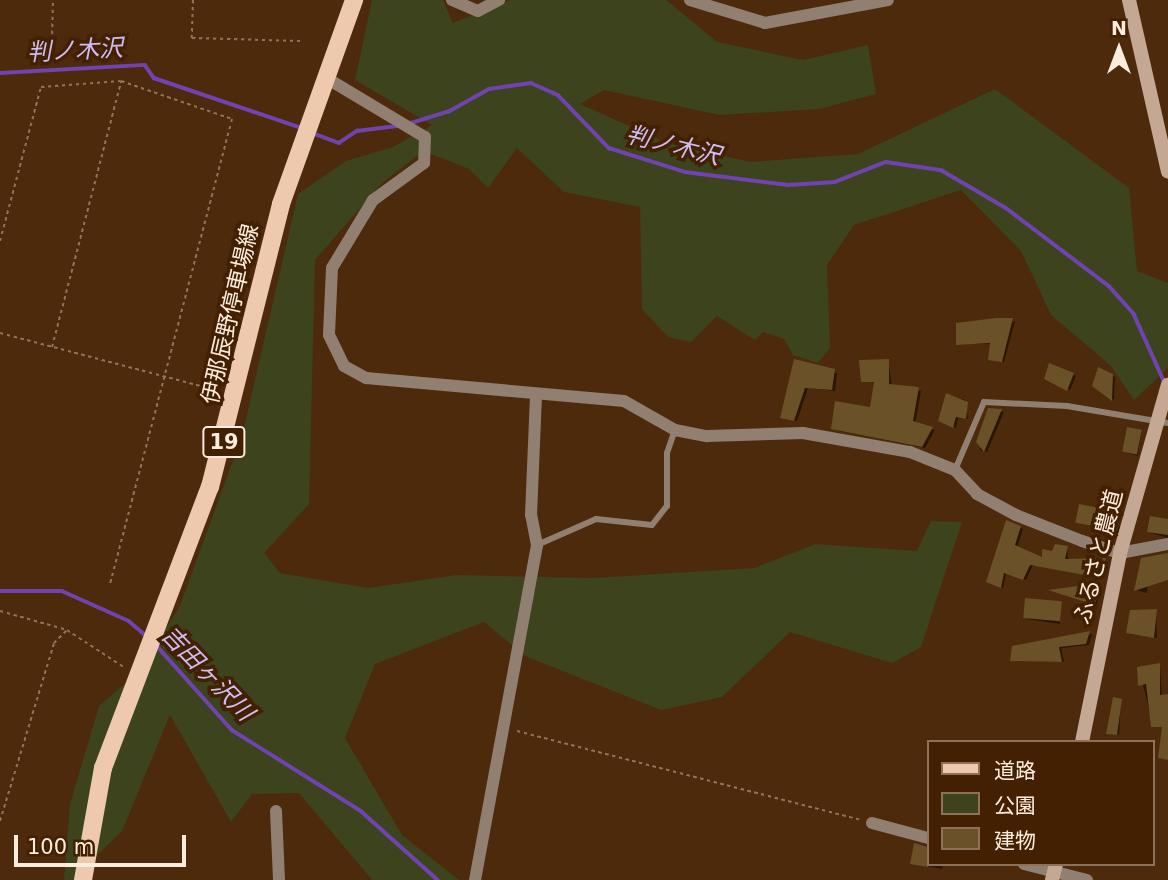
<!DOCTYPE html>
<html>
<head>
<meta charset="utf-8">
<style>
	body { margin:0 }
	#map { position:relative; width:1168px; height:880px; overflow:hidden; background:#4d2a0b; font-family:"DejaVu Sans","Noto Sans JP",sans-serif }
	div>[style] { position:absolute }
	.green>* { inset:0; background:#3c431d }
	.shadow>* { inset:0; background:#0007 }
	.stream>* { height:3.5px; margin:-1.75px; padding:0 1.75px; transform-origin:1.75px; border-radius:1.75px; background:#7043b1 }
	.building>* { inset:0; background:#6a5127; transform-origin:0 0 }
	.path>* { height:2px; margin-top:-1px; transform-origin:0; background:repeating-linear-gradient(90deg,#90735b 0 3.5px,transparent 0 7px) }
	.lane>* { height:6px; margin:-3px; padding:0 3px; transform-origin:3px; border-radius:3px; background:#917f71 }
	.street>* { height:12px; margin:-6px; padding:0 6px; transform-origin:6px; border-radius:6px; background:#917f71 }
	.secondary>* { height:14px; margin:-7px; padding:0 7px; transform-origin:7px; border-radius:7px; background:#c5a893 }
	.primary>* { height:18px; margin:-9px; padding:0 9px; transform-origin:9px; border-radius:9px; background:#eec9ad }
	span { translate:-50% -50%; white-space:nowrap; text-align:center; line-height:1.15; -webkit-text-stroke:7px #422001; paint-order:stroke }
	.shield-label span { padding:2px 5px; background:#422001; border:2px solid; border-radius:5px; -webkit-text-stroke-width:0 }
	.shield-label { font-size:21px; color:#feecde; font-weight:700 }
	.street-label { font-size:23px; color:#feecde }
	.water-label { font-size:24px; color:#cfbdf5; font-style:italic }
	.legend { position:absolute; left:927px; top:740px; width:228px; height:126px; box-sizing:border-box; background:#422001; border:2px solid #8d7259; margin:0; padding:9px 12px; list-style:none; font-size:21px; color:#feecde }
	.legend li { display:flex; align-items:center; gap:14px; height:35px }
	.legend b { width:35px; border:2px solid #8d7259 }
	.north { position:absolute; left:1084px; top:14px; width:70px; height:70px; -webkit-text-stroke:5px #422001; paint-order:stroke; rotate:0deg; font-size:19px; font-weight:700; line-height:28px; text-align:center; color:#feecde }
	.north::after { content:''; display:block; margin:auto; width:24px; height:32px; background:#feecde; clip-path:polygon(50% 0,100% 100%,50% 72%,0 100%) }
	.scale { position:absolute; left:14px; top:835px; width:172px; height:32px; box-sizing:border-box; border:4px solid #feecde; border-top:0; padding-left:9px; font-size:21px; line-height:24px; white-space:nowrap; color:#feecde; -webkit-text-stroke:5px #422001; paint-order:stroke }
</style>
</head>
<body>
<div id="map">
	<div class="green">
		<div style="clip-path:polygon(372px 0,443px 0,453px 23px,510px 0,666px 0,717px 42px,803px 60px,868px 45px,876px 94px,819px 109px,719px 115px,604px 90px,580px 104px,663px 141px,750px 162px,858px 154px,995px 89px,1129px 188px,1137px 271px,1168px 283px,1168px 368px,1134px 400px,1110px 365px,1051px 315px,1021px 251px,961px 190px,854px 225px,827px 265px,830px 348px,818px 363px,793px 355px,784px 339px,763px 332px,755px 340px,717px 316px,691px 342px,668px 337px,642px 309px,640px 207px,564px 192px,517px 148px,488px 188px,469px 169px,423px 151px,381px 184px,315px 260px,309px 504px,264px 553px,280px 573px,368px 588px,457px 575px,593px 578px,754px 568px,816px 544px,917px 551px,931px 521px,962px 522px,921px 647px,892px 663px,790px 632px,722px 697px,661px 710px,525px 656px,484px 622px,375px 664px,345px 738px,402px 835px,459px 880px,372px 880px,299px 793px,252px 794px,231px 822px,170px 715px,122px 831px,87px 865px,86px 880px,64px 880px,70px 804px,99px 706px,135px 675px,179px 608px,242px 436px,298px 194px,346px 161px,393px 147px,432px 125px,355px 80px)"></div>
	</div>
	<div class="shadow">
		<div style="clip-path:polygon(1015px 321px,1004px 362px,990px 359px,992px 344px,957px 344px)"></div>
		<div style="clip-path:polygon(888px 360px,892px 386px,921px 391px,915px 424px,935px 430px,925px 448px,836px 430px,872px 409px,876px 383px,862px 381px)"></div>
		<div style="clip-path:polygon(795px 362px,837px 373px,835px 391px,808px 388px,797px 421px,784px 419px)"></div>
		<div style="clip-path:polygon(1050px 365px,1076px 376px,1070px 390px,1046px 378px)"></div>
		<div style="clip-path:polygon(1099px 370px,1115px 377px,1114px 400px,1094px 386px)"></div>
		<div style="clip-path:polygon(947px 395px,965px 400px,968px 419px,958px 418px,956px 428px,940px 420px)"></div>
		<div style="clip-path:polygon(989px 410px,1004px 412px,987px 452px,980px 450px)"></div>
		<div style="clip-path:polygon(1141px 432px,1138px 456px,1126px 452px)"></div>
		<div style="clip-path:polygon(1120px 514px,1119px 533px,1079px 522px)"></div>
		<div style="clip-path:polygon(1168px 521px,1168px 538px,1151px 533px)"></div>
		<div style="clip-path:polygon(1007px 523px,1023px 529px,1017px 548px,1044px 560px,1067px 547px,1068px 560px,1106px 560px,1104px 578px,1033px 565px,1026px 580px,1006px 573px,1003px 588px,988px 581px)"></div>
		<div style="clip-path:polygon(1148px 583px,1147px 593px,1136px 590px)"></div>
		<div style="clip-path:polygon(1099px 584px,1097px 605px,1054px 591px)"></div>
		<div style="clip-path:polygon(1061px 602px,1060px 624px,1027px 619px)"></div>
		<div style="clip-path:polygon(1156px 610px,1157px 638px,1130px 634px)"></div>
		<div style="clip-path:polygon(1092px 634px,1089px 645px,1061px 648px,1064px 662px,1012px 660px,1014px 647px)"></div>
		<div style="clip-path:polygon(1160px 665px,1162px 697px,1168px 696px,1168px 760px,1164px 727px,1153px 726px,1139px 668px)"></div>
		<div style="clip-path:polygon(1121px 701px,1119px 735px,1110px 734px)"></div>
		<div style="clip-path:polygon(915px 845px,928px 846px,928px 864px,943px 864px,942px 869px,914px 864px)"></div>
	</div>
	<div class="stream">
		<div style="left:0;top:73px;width:145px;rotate:-3.2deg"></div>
		<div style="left:145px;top:65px;width:16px;rotate:55deg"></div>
		<div style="left:154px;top:78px;width:156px;rotate:18.7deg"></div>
		<div style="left:411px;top:123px;width:39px;rotate:-17deg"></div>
		<div style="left:448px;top:112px;width:47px;rotate:-29.3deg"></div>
		<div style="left:489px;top:89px;width:42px;rotate:-8.1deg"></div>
		<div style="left:531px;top:83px;width:30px;rotate:24deg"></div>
		<div style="left:558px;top:95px;width:74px;rotate:46.1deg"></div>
		<div style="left:609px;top:148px;width:80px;rotate:17.5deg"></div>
		<div style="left:685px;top:172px;width:104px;rotate:7.2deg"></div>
		<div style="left:788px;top:185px;width:47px;rotate:-3.7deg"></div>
		<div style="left:835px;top:182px;width:55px;rotate:-21.4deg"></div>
		<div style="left:886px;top:162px;width:56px;rotate:8.3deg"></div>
		<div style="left:941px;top:170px;width:75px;rotate:30.3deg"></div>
		<div style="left:1006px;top:208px;width:129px;rotate:37.1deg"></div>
		<div style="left:1109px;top:286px;width:38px;rotate:48deg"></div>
		<div style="left:1134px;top:314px;width:76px;rotate:65.8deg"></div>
		<div style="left:312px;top:133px;width:29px;rotate:20deg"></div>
		<div style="left:339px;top:143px;width:22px;rotate:-34deg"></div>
		<div style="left:357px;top:131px;width:40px;rotate:-7.1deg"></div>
		<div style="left:0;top:591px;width:62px"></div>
		<div style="left:62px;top:591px;width:73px;rotate:24.1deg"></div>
		<div style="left:129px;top:621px;width:23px;rotate:41deg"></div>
		<div style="left:157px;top:646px;width:113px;rotate:48.2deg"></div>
		<div style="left:232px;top:730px;width:152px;rotate:32.1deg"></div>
		<div style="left:361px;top:811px;width:103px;rotate:41.9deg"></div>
	</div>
	<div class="building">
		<div style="clip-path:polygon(996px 318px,1013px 318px,1002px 362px,988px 360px,990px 343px,956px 345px,956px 323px)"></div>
		<div style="clip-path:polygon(794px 359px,835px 369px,832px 390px,805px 388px,794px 421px,780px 418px)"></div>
		<div style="clip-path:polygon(889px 359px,889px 384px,919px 387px,913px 421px,933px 427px,922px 447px,831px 429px,835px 401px,870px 407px,874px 382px,861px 382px,859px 360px)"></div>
		<div style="clip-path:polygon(1049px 363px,1074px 373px,1067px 391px,1044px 379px)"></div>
		<div style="clip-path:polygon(1098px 367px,1113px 374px,1112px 401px,1092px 386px)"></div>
		<div style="clip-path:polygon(946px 393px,968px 402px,966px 419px,956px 417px,953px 428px,938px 421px)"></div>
		<div style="clip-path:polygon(988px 408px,1002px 409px,984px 452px,976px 442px)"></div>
		<div style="left:1127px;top:427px;width:15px;height:25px;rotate:11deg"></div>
		<div style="left:1079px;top:504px;width:43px;height:19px;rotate:11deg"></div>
		<div style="clip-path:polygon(1150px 516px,1168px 519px,1168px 535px,1147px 532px)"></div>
		<div style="clip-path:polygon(1006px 520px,1021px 526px,1015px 545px,1042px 557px,1042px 549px,1052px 551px,1055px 544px,1068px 546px,1065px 559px,1106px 558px,1101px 578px,1030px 565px,1023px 580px,1004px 573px,1001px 588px,986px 582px)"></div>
		<div style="clip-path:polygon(1168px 553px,1168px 580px,1134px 591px,1141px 558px)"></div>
		<div style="clip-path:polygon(1100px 583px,1095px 605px,1048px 590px)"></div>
		<div style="left:1025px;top:598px;width:37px;height:20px;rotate:5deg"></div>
		<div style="clip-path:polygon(1157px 609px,1154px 638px,1126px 633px,1130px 610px)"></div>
		<div style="clip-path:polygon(1090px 631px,1086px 644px,1059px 647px,1062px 662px,1010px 661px,1012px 646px)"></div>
		<div style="clip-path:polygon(1160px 663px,1160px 695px,1168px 694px,1168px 760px,1158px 758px,1162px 727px,1151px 727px,1146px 684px,1138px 686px,1137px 667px)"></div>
		<div style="clip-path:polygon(1113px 697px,1122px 699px,1117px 735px,1106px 734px)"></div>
		<div style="clip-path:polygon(914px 843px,928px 847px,928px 867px,910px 864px)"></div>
	</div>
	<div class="path">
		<div style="left:193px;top:0;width:38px;rotate:92deg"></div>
		<div style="left:192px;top:38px;width:109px;rotate:1.6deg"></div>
		<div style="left:52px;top:41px;width:41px;rotate:-88.6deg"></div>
		<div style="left:0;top:241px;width:159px;rotate:-75.1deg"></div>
		<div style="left:41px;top:87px;width:80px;rotate:-4.3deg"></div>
		<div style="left:121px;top:81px;width:117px;rotate:18.9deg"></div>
		<div style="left:232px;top:119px;width:482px;rotate:104.7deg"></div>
		<div style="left:0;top:333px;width:227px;rotate:14.8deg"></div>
		<div style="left:52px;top:347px;width:274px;rotate:-75.4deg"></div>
		<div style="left:0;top:611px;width:70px;rotate:15.8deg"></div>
		<div style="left:67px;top:630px;width:69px;rotate:33.2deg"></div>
		<div style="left:517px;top:731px;width:354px;rotate:14.5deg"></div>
		<div style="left:0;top:821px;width:186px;rotate:-73.1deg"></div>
		<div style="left:54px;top:643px;width:18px;rotate:-45deg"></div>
	</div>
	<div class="lane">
		<div style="left:955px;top:470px;width:74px;rotate:-66.9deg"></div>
		<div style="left:984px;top:402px;width:83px;rotate:2.8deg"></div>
		<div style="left:1067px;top:406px;width:102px;rotate:9.6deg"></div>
		<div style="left:537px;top:545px;width:64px;rotate:-23.8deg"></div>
		<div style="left:596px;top:519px;width:56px;rotate:6.1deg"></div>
		<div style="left:652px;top:525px;width:24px;rotate:-52deg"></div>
		<div style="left:667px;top:506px;width:53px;rotate:-90deg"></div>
		<div style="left:667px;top:453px;width:24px;rotate:-71deg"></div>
	</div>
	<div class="street">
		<div style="left:452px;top:0;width:28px;rotate:23deg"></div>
		<div style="left:478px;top:11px;width:24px;rotate:-28deg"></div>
		<div style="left:690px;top:0;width:78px;rotate:17deg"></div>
		<div style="left:765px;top:23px;width:125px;rotate:-10.6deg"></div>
		<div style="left:328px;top:79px;width:113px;rotate:30.9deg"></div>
		<div style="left:425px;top:137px;width:26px;rotate:92deg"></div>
		<div style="left:424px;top:163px;width:63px;rotate:144deg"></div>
		<div style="left:373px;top:200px;width:79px;rotate:121.1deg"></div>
		<div style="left:332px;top:268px;width:67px;rotate:92.6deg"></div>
		<div style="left:329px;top:335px;width:34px;rotate:64deg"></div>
		<div style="left:344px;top:366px;width:25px;rotate:29deg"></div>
		<div style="left:366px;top:378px;width:259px;rotate:5.1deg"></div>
		<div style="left:624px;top:401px;width:59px;rotate:29.6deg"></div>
		<div style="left:675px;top:430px;width:33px;rotate:11deg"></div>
		<div style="left:707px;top:436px;width:96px;rotate:-1.8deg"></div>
		<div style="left:803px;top:433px;width:109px;rotate:10.1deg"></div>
		<div style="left:910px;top:452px;width:48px;rotate:21.8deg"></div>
		<div style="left:955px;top:470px;width:33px;rotate:47deg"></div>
		<div style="left:977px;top:494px;width:44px;rotate:28.3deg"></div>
		<div style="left:1016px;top:515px;width:71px;rotate:21.5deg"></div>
		<div style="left:1082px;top:541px;width:40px;rotate:18deg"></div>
		<div style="left:1120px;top:553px;width:49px;rotate:-10.6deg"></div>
		<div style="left:276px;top:811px;width:69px;rotate:87.5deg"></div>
		<div style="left:872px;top:823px;width:58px;rotate:15deg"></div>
		<div style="left:1024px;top:864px;width:65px;rotate:14.3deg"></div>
		<div style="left:475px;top:880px;width:341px;rotate:-79.5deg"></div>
		<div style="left:537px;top:545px;width:31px;rotate:-101deg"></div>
		<div style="left:531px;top:515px;width:121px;rotate:-87.6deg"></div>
	</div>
	<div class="secondary">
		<div style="left:1129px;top:0;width:176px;rotate:77.2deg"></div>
		<div style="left:1082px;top:742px;width:193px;rotate:-78.6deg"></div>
		<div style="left:1120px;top:553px;width:175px;rotate:-74.1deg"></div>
		<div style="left:1052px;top:880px;width:16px;rotate:-76deg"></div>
	</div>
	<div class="primary">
		<div style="left:83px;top:880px;width:114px;rotate:-79.9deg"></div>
		<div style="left:103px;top:768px;width:301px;rotate:-69.2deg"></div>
		<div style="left:210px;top:487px;width:292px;rotate:-75.9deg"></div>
		<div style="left:281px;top:204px;width:217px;rotate:-70.3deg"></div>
	</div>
	<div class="shield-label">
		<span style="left:224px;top:442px">19</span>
	</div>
	<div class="street-label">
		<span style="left:230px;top:314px;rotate:-77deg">伊那辰野停車場線</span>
		<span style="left:1098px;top:557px;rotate:-76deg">ふるさと農道</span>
	</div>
	<div class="water-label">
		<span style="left:75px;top:51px;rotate:-3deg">判ノ木沢</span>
		<span style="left:673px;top:146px;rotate:14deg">判ノ木沢</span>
		<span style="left:207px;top:674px;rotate:46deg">吉田ヶ沢川</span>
	</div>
	<ul class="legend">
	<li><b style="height:9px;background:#eec9ad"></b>道路</li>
	<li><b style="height:19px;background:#3c431d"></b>公園</li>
	<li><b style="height:19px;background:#6a5127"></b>建物</li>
	</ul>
	<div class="north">N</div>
	<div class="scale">100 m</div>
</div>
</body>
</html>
